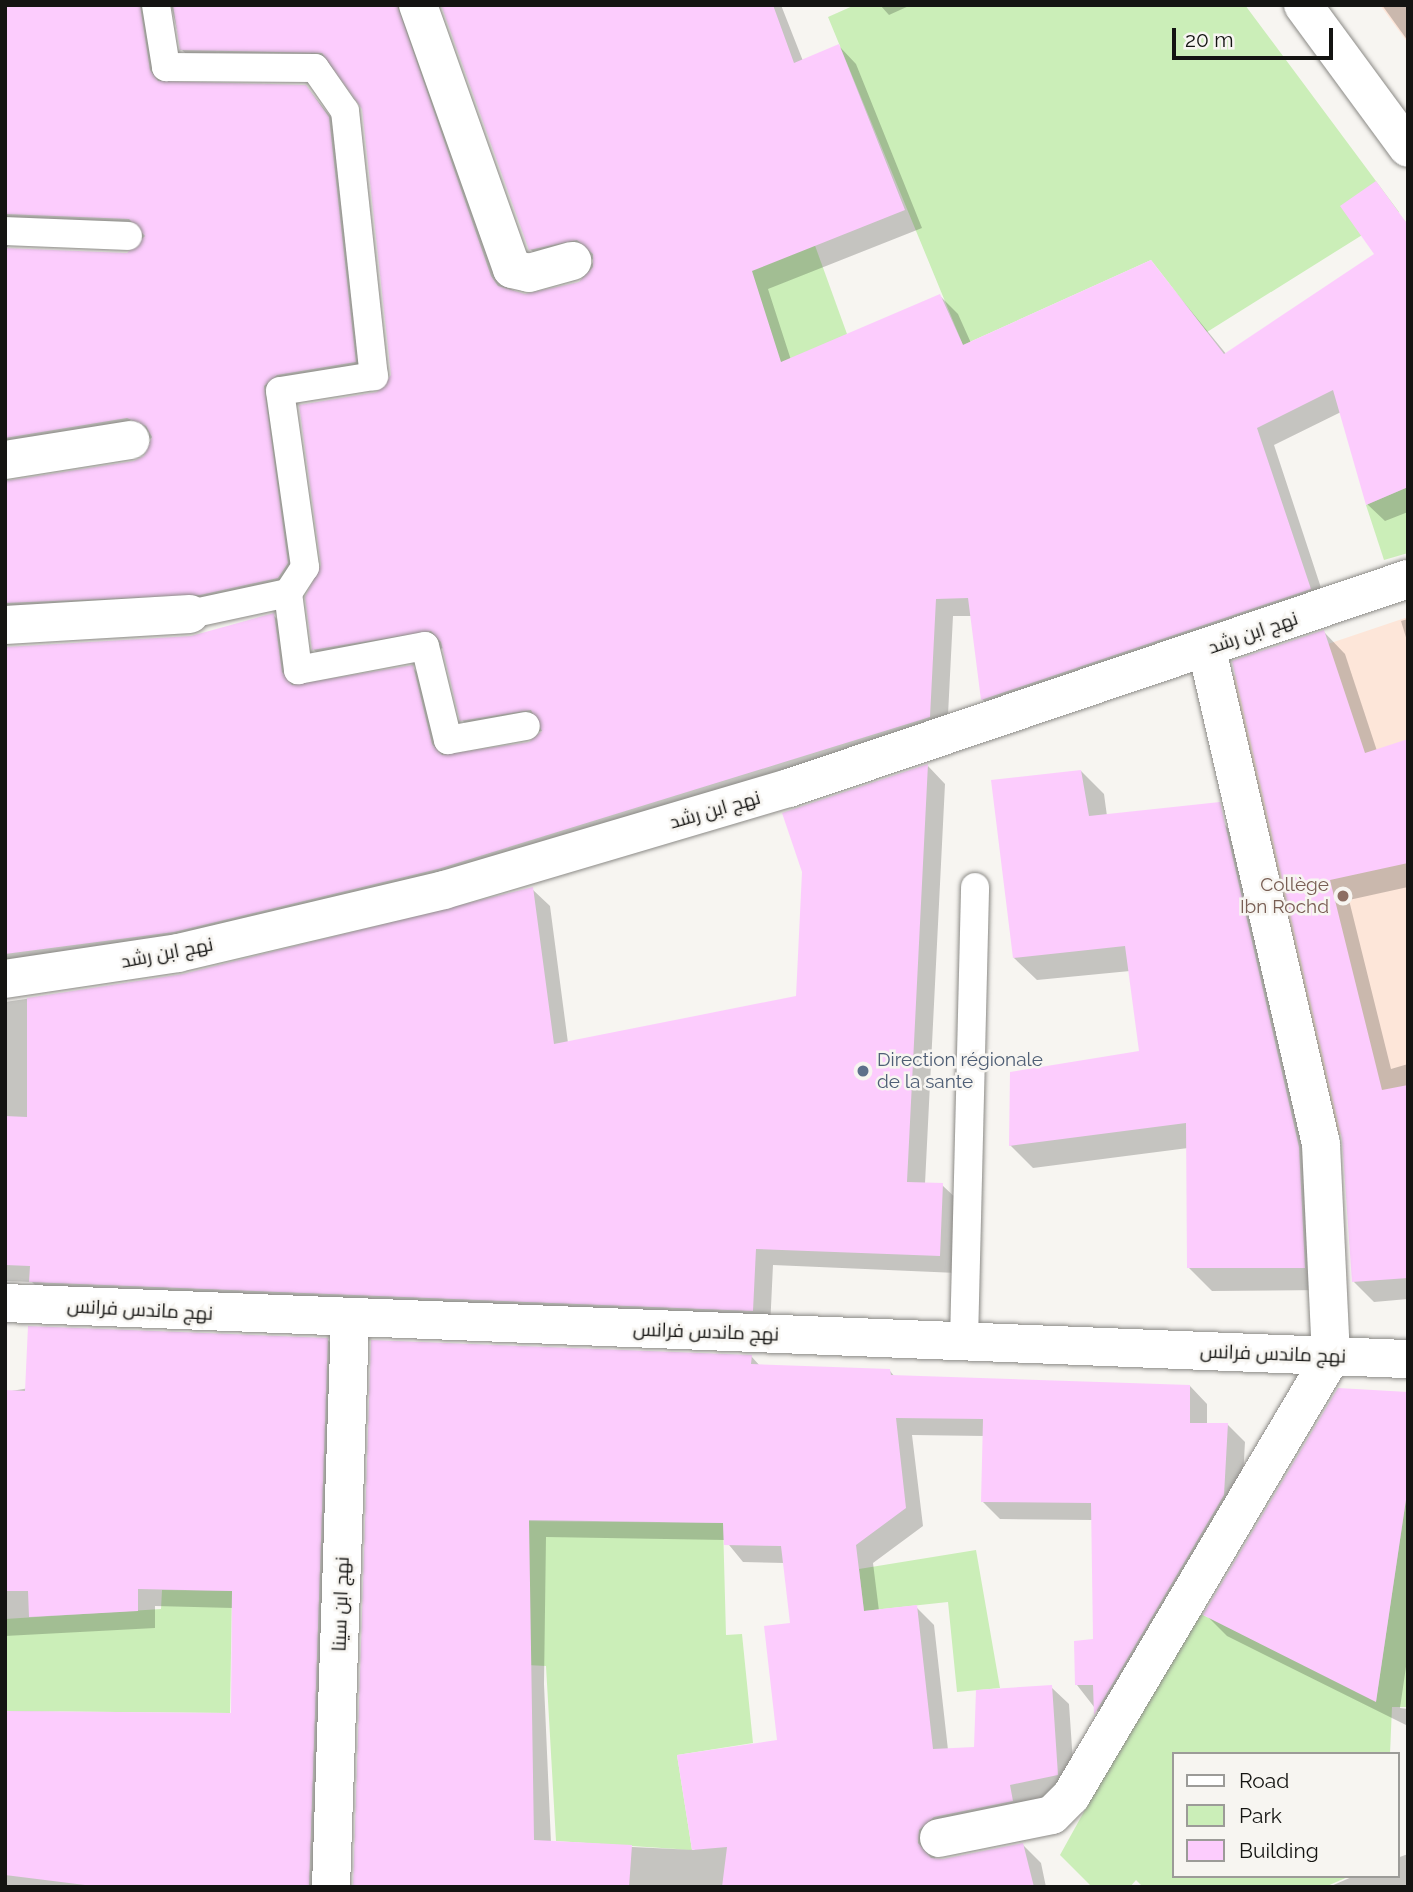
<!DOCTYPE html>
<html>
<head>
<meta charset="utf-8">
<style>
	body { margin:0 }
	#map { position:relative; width:1413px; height:1892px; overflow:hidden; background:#f7f5f1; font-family:Raleway,Cairo,sans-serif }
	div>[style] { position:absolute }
	.education>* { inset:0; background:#fde6d9 }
	.green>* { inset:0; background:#cbeeb8 }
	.shadow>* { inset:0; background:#0003 }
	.building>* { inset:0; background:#fcccfd }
	.roads { filter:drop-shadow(0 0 2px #8b8a86) drop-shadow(0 0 2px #8b8a86) }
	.lane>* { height:28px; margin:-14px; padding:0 14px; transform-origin:14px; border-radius:14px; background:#fff }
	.street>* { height:38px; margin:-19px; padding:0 19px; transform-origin:19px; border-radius:19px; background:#fff }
	.dots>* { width:19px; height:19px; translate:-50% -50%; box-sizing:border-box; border:4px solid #f7f5f1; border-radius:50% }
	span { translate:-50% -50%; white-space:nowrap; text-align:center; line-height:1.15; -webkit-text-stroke:5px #f7f5f1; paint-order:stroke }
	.street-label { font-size:19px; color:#141412 }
	.education-label { font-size:19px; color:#785e54 }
	.right { translate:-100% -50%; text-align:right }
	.service-label { font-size:19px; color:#4e5e75 }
	.left { translate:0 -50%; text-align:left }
	.frame { position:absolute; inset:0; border:7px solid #141412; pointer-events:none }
	.legend { position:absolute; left:1172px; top:1752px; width:228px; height:126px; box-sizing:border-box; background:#f7f5f1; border:2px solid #9c9b98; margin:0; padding:9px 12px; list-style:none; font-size:21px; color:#141412 }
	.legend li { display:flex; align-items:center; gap:14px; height:35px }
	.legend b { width:35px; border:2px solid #9c9b98 }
	.scale { position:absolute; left:1172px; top:28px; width:161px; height:32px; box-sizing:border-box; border:4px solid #141412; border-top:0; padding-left:9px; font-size:21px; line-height:24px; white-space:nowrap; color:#141412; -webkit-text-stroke:5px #f7f5f1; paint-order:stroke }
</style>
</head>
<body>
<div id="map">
	<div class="education">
		<div style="clip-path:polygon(1380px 5px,1408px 5px,1408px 43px)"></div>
		<div style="clip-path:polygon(1408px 617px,1408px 1115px,1334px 1136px,1227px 678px)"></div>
	</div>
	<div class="green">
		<div style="clip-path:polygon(855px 5px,1245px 5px,1399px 212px,1207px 332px,1151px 260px,963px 345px,828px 17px)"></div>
		<div style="clip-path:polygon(809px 229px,847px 334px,796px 411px,662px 244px)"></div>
		<div style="clip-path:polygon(1408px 487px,1408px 553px,1384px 560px,1366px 505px)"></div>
		<div style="clip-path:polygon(1408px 1486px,1408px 1707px,1392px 1707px,1390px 1754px,1173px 1754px,1173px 1876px,1350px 1876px,1325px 1887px,1143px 1887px,1136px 1880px,1130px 1887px,1092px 1887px,1060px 1855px,1195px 1611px,1376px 1701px)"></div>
		<div style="clip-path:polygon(523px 1521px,723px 1523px,726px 1635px,742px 1634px,753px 1743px,677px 1755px,692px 1850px,556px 1841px,546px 1666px,527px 1665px)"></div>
		<div style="clip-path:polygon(976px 1550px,1000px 1688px,957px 1692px,948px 1602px,864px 1611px,859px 1569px)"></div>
		<div style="clip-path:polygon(162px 1590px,232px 1591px,230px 1713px,5px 1711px,5px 1619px,161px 1609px)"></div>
	</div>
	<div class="shadow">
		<div style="clip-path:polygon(5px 5px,171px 5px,156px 26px,166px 83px,306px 86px,346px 136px,373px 379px,281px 404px,305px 581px,5px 631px,5px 483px,135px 463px,146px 458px,153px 438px,5px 470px,5px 249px,128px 254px,143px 239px,24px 231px,5px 249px)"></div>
		<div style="clip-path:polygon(171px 5px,425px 5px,505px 286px,524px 296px,579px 283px,595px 259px,548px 267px,530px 249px,443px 5px,781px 5px,803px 61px,839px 46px,856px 64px,922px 228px,768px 289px,791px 360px,940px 296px,958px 314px,971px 343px,1151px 262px,1227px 355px,1376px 254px,1375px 184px,1408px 225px,1408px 512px,1385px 521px,1367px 504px,1341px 412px,1274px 445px,1327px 606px,1000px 717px,982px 699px,972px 616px,953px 616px,947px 735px,457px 886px,5px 986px,5px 648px,192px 638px,273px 615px,291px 633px,298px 686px,412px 667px,430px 685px,447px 756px,530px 744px,544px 731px,480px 738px,462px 720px,444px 648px,332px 667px,314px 650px,323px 565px,378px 394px,392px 375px,363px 109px,336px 70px,200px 67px,182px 50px)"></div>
		<div style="clip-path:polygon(880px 5px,911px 5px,889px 15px)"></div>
		<div style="clip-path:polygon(1382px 5px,1408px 5px,1408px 41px)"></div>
		<div style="clip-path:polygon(1408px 619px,1408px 644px,1401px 621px)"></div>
		<div style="clip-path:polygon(1324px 632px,1345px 654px,1378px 754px,1279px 787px)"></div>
		<div style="clip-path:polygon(928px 766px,945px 784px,925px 1184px,942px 1185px,960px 1202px,957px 1273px,773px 1265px,770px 1328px,49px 1299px,32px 1282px,5px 1281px,5px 1002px,183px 976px,532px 889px,550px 906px,568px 1043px,798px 998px)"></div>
		<div style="clip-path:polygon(1081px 771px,1104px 794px,1107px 816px,1205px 805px,1228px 828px,1321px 1171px,1327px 1290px,1212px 1291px,1189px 1268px,1188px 1148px,1033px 1168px,1010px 1145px,1141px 1052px,1130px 971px,1037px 980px,1014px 958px)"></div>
		<div style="clip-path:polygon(1408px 793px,1408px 887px,1349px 900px,1391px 1069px,1408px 1064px,1408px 1299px,1374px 1302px,1354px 1282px,1344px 1139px,1271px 822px)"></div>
		<div style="clip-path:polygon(327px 1339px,344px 1357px,327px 1887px,5px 1887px,5px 1711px,233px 1715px,233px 1608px,155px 1606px,155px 1628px,5px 1636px,5px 1392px)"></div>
		<div style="clip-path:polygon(evenodd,373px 1341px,751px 1356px,761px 1367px,890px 1371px,895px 1377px,1190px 1386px,1207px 1404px,1207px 1425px,1227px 1424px,1245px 1442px,1241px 1513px,1112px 1730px,1077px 1685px,1095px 1640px,1093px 1520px,1000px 1519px,983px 1502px,985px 1436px,912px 1435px,923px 1526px,873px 1563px,879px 1611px,916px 1607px,934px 1625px,948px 1750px,976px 1749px,1051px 1687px,1069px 1704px,1075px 1792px,936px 1848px,935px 1861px,1023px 1845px,1041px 1863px,1046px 1887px,355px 1887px,373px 1341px,546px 1537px,725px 1540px,743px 1562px,785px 1563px,792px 1625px,779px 1741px,694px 1850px,551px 1843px,544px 1684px,546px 1537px)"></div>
		<div style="clip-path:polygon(1408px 1394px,1408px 1653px,1400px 1708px,1408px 1709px,1408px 1726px,1227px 1636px,1206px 1615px)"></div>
		<div style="clip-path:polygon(1408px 1854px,1408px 1887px,1329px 1887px,1354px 1876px,1397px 1876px,1397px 1858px)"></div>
	</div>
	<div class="building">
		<div style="clip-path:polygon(5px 5px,140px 5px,150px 70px,158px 81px,306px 85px,329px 117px,356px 362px,277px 375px,264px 386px,288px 563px,278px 578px,200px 595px,5px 603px,5px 481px,134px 461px,144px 456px,152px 437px,146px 426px,127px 418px,5px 438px,5px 248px,127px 253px,145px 236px,129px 219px,5px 214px)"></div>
		<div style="clip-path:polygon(173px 5px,397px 5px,491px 276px,498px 286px,525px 294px,579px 282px,593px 267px,593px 254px,577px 240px,529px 250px,441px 5px,773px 5px,794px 63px,839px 44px,905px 210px,752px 271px,781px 362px,940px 294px,963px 345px,1151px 260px,1224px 354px,1374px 254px,1340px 206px,1376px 181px,1408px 225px,1408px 487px,1366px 505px,1333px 390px,1257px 428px,1311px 589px,981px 700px,968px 598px,936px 599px,930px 717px,438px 869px,174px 932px,5px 954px,5px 647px,191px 636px,274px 613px,282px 672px,292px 685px,413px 665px,432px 744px,442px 755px,529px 742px,542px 731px,531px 710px,460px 721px,441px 642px,431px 631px,312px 650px,305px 597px,321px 565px,299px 405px,377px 392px,391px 375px,362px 109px,322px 53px,180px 50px)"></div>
		<div style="clip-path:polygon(1324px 630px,1365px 753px,1408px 739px,1408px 863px,1330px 880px,1382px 1090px,1408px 1085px,1408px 1278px,1352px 1282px,1342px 1139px,1232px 661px)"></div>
		<div style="clip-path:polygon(928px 764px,907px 1182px,943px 1183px,940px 1256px,756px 1249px,753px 1311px,29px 1282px,30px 1266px,5px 1265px,5px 1116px,27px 1117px,27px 998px,183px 974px,533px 887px,554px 1044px,796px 996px,802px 872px,782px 813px)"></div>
		<div style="clip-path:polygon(1081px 770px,1089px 816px,1220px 802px,1299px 1147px,1305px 1268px,1187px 1268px,1186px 1123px,1009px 1146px,1010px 1072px,1139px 1051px,1125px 946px,1013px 958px,991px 780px)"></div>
		<div style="clip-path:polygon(28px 1326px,328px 1338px,309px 1887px,101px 1887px,5px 1875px,5px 1711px,231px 1713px,232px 1591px,138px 1589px,138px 1611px,29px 1617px,28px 1591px,5px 1591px,5px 1390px,25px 1391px)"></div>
		<div style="clip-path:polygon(371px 1340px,752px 1355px,751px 1364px,890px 1369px,891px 1375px,1190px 1385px,1190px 1423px,1228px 1423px,1224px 1495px,1094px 1715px,1093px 1685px,1075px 1685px,1074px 1641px,1093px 1639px,1091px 1503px,981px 1502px,983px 1419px,896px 1418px,906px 1508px,856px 1545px,864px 1611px,917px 1605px,933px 1749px,974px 1747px,976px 1690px,1052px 1685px,1058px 1775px,1010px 1785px,1013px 1801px,934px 1817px,919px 1830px,918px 1843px,931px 1858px,943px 1859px,1023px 1843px,1034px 1887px,722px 1887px,727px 1847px,692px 1850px,677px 1755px,777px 1740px,764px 1626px,790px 1623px,781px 1546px,724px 1545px,723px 1523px,529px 1520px,534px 1840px,632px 1845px,629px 1887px,353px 1887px)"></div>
		<div style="clip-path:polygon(1338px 1388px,1408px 1392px,1408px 1486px,1376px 1702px,1203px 1615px)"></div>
	</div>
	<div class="roads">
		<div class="lane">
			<div style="left:156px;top:5px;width:63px;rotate:80.8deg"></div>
			<div style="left:166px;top:67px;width:149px;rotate:0.4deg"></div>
			<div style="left:315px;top:68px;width:52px;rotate:55.1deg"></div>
			<div style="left:345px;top:111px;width:267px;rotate:83.8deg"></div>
			<div style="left:374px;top:376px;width:95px;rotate:170.9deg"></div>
			<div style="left:280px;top:391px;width:178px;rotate:81.9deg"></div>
			<div style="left:305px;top:567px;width:31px;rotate:123deg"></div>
			<div style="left:288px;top:593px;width:78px;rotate:82.6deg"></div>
			<div style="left:298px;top:670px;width:129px;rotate:-10.7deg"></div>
			<div style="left:425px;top:646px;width:97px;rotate:76.3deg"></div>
			<div style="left:448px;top:740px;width:79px;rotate:-10.2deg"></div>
			<div style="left:5px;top:231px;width:123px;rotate:2.3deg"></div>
			<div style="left:190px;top:614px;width:100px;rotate:-12.1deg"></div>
			<div style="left:964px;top:1341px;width:454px;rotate:-88.6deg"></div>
		</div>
		<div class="street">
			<div style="left:418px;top:5px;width:280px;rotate:70.4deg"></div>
			<div style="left:512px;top:269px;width:17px;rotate:13deg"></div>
			<div style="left:529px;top:273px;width:45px;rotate:-15.6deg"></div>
			<div style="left:1303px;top:5px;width:177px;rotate:53.7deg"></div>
			<div style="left:5px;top:460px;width:127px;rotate:-9.1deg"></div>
			<div style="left:5px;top:625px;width:185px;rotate:-3.4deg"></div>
			<div style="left:5px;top:979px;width:175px;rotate:-8.5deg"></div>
			<div style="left:178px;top:953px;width:273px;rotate:-13.3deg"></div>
			<div style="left:444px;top:890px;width:360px;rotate:-16.5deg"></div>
			<div style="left:789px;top:788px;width:653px;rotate:-18.66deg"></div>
			<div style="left:5px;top:1303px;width:1404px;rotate:2.29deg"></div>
			<div style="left:939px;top:1838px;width:115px;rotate:-11.5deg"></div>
			<div style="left:1052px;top:1815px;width:27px;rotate:-45deg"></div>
			<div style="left:1071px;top:1796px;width:510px;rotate:-59.36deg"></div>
			<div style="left:1331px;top:1357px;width:213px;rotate:-92.7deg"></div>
			<div style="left:1321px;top:1144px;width:507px;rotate:-102.99deg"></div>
			<div style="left:331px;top:1887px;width:567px;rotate:-88.08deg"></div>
		</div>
	</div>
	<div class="dots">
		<div style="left:1343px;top:896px;background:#8d6e63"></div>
		<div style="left:863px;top:1071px;background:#5c6f8a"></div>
	</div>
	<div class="street-label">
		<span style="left:1253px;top:633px;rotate:-19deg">نهج ابن رشد</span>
		<span style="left:715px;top:810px;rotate:-16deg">نهج ابن رشد</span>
		<span style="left:167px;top:953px;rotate:-11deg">نهج ابن رشد</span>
		<span style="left:140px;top:1310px;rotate:3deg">نهج ماندس فرانس</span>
		<span style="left:706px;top:1332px;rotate:2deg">نهج ماندس فرانس</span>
		<span style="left:1273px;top:1354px;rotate:2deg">نهج ماندس فرانس</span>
		<span style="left:341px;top:1604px;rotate:-88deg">نهج ابن سينا</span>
	</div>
	<div class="education-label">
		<span class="right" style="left:1329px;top:896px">Collège<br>Ibn Rochd</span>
	</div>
	<div class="service-label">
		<span class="left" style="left:877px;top:1071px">Direction régionale<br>de la sante</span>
	</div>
	<div class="frame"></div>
	<ul class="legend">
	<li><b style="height:9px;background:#fff"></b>Road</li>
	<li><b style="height:19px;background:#cbeeb8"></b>Park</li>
	<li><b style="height:19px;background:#fcccfd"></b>Building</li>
	</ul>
	<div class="scale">20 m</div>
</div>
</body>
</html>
